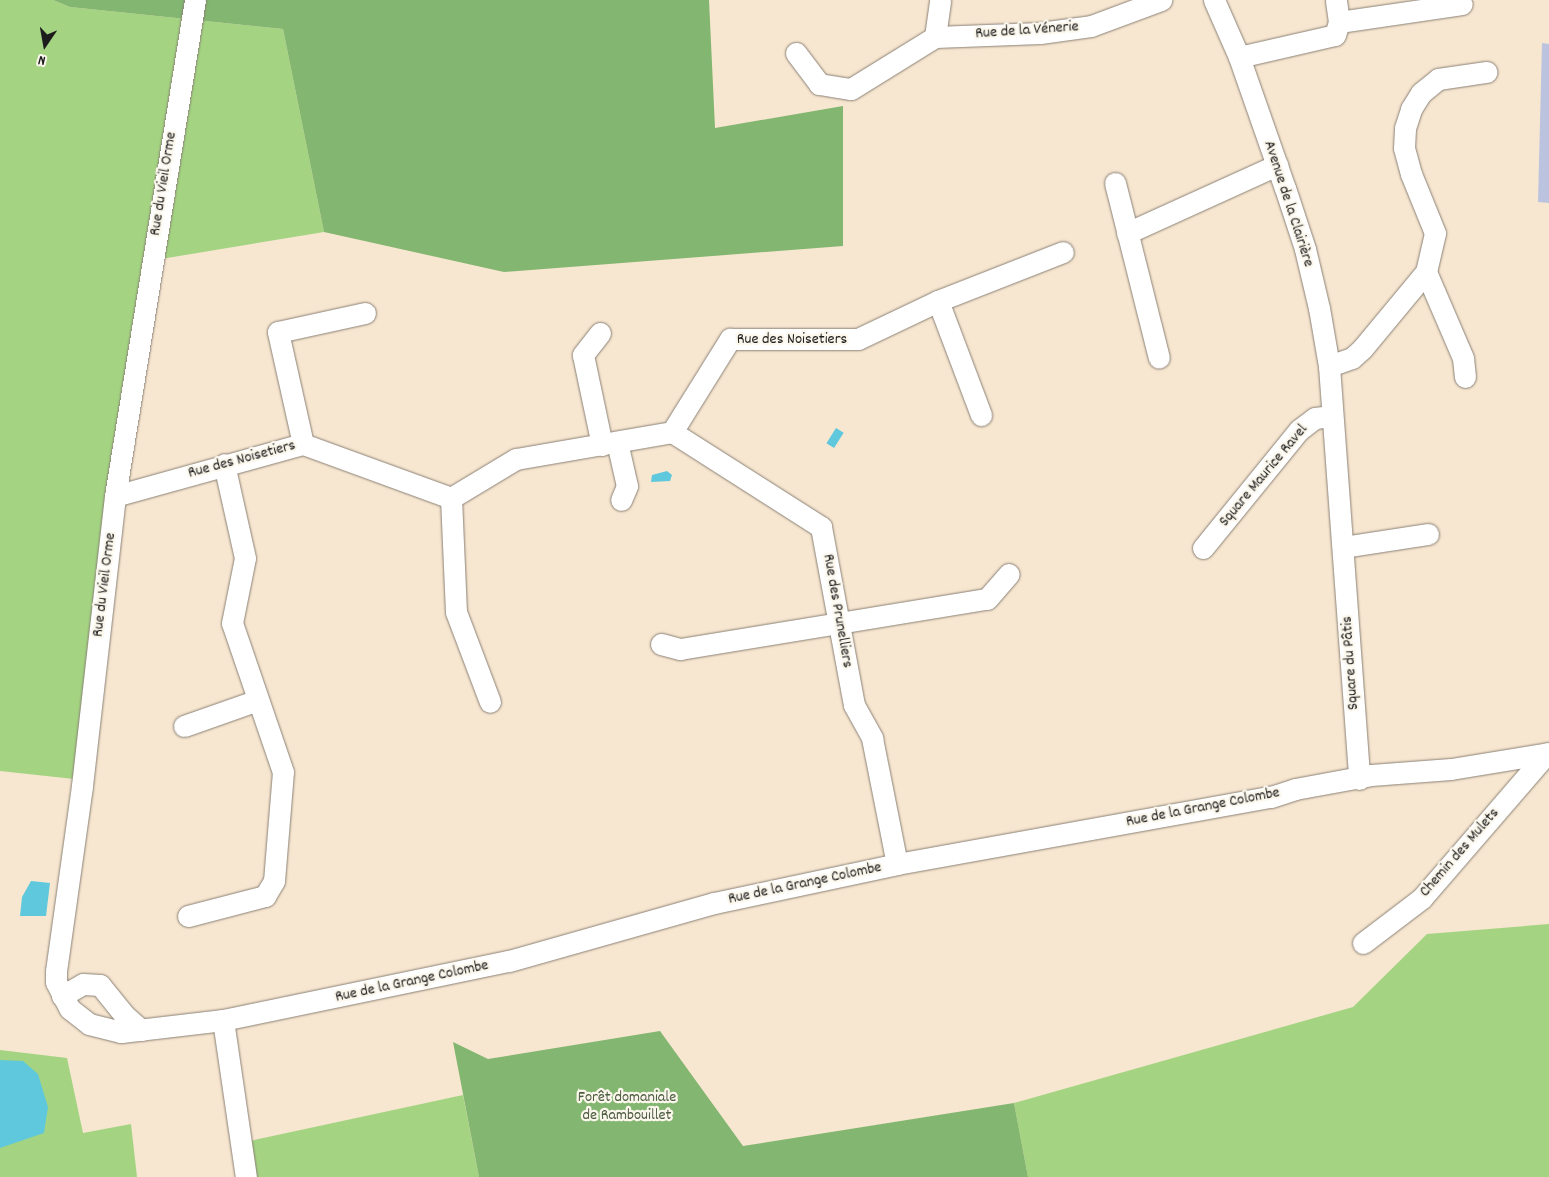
<!DOCTYPE html>
<html>
<head>
<meta charset="utf-8">
<style>
	body { margin:0 }
	#map { position:relative; width:1549px; height:1177px; overflow:hidden; background:#f7e6d0; font-family:Dekko,sans-serif }
	div>[style] { position:absolute }
	.industrial>* { inset:0; background:#bcc3de }
	.green>* { inset:0; background:#a4d482 }
	.forest>* { inset:0; background:#83b670 }
	.water>* { inset:0; background:#60c8dc; transform-origin:0 0 }
	.roads { filter:drop-shadow(0 0 1px #8a8176) drop-shadow(0 0 1px #8a8176) }
	.minor>* { height:21px; margin:-10.5px; padding:0 10.5px; transform-origin:10.5px; border-radius:10.5px; background:#fff }
	span { translate:-50% -50%; white-space:nowrap; text-align:center; line-height:1.15; -webkit-text-stroke:4.5px #fbf7ec; paint-order:stroke }
	.street-label { font-size:16px; color:#1c1c1c }
	.park-label { font-size:16px; color:#4c5c40 }
	.north { position:absolute; left:20px; top:20px; width:50px; height:50px; -webkit-text-stroke:4px #fbf7ec; paint-order:stroke; rotate:192deg; font-size:14px; font-weight:700; line-height:20px; text-align:center; color:#1c1c1c }
	.north::after { content:''; display:block; margin:auto; width:18px; height:22px; background:#1c1c1c; clip-path:polygon(50% 0,100% 100%,50% 72%,0 100%) }
</style>
</head>
<body>
<div id="map">
	<div class="industrial">
		<div style="clip-path:polygon(1542px 43px,1549px 44px,1549px 203px,1538px 202px)"></div>
	</div>
	<div class="green">
		<div style="clip-path:polygon(0 0,53px 0,70px 7px,283px 29px,324px 232px,149px 261px,74px 779px,0 771px)"></div>
		<div style="clip-path:polygon(1549px 924px,1549px 1177px,1028px 1177px,1014px 1103px,1353px 1007px,1427px 934px)"></div>
		<div style="clip-path:polygon(0 1050px,67px 1058px,83px 1133px,131px 1124px,137px 1177px,0 1177px)"></div>
		<div style="clip-path:polygon(463px 1095px,479px 1177px,250px 1177px,245px 1142px)"></div>
	</div>
	<div class="forest">
		<div style="clip-path:polygon(53px 0,709px 0,715px 128px,843px 106px,843px 246px,504px 272px,324px 232px,283px 29px,70px 7px)"></div>
		<div style="clip-path:polygon(660px 1031px,743px 1146px,1014px 1103px,1028px 1177px,479px 1177px,453px 1042px,488px 1059px)"></div>
	</div>
	<div class="water">
		<div style="left:836px;top:428px;width:9px;height:18px;rotate:32deg"></div>
		<div style="clip-path:polygon(667px 471px,672px 475px,670px 481px,651px 482px,652px 475px)"></div>
		<div style="clip-path:polygon(31px 881px,50px 883px,46px 916px,20px 916px,22px 897px)"></div>
		<div style="clip-path:polygon(0 1060px,23px 1061px,38px 1074px,48px 1107px,44px 1133px,0 1148px)"></div>
	</div>
	<div class="roads">
		<div class="minor">
			<div style="left:195px;top:0;width:502px;rotate:99.16deg"></div>
			<div style="left:115px;top:496px;width:292px;rotate:96.5deg"></div>
			<div style="left:82px;top:786px;width:187px;rotate:98deg"></div>
			<div style="left:56px;top:971px;width:11px;rotate:90deg"></div>
			<div style="left:56px;top:982px;width:30px;rotate:63deg"></div>
			<div style="left:70px;top:1009px;width:24px;rotate:38deg"></div>
			<div style="left:89px;top:1024px;width:33px;rotate:14deg"></div>
			<div style="left:121px;top:1032px;width:103px;rotate:-6.7deg"></div>
			<div style="left:223px;top:1020px;width:292px;rotate:-11.7deg"></div>
			<div style="left:509px;top:961px;width:213px;rotate:-15.8deg"></div>
			<div style="left:714px;top:903px;width:187px;rotate:-12deg"></div>
			<div style="left:897px;top:864px;width:380px;rotate:-10.2deg"></div>
			<div style="left:1271px;top:797px;width:25px;rotate:-18deg"></div>
			<div style="left:1295px;top:789px;width:77px;rotate:-10.4deg"></div>
			<div style="left:1371px;top:775px;width:80px;rotate:-4.3deg"></div>
			<div style="left:1451px;top:769px;width:99px;rotate:-9.3deg"></div>
			<div style="left:1214px;top:0;width:62px;rotate:66.3deg"></div>
			<div style="left:1239px;top:57px;width:139px;rotate:70.7deg"></div>
			<div style="left:1285px;top:188px;width:64px;rotate:71.8deg"></div>
			<div style="left:1305px;top:249px;width:61px;rotate:76.7deg"></div>
			<div style="left:1319px;top:308px;width:59px;rotate:80.2deg"></div>
			<div style="left:1329px;top:366px;width:414px;rotate:85.8deg"></div>
			<div style="left:1339px;top:22px;width:124px;rotate:-8.3deg"></div>
			<div style="left:935px;top:37px;width:37px;rotate:-82deg"></div>
			<div style="left:796px;top:53px;width:39px;rotate:53deg"></div>
			<div style="left:819px;top:84px;width:32px;rotate:9deg"></div>
			<div style="left:851px;top:89px;width:99px;rotate:-31.8deg"></div>
			<div style="left:935px;top:37px;width:105px;rotate:-2.2deg"></div>
			<div style="left:1040px;top:33px;width:51px;rotate:-7.8deg"></div>
			<div style="left:1091px;top:26px;width:75px;rotate:-20.4deg"></div>
			<div style="left:1239px;top:57px;width:98px;rotate:-12.9deg"></div>
			<div style="left:1335px;top:35px;width:14px;rotate:-73deg"></div>
			<div style="left:1339px;top:22px;width:22px;rotate:-98deg"></div>
			<div style="left:1115px;top:183px;width:180px;rotate:75.9deg"></div>
			<div style="left:1127px;top:233px;width:165px;rotate:-24.4deg"></div>
			<div style="left:1426px;top:272px;width:94px;rotate:66.7deg"></div>
			<div style="left:1463px;top:358px;width:19px;rotate:84deg"></div>
			<div style="left:938px;top:301px;width:122px;rotate:69.3deg"></div>
			<div style="left:600px;top:333px;width:28px;rotate:128deg"></div>
			<div style="left:583px;top:355px;width:92px;rotate:78.1deg"></div>
			<div style="left:1329px;top:366px;width:24px;rotate:-19deg"></div>
			<div style="left:1352px;top:358px;width:13px;rotate:-42deg"></div>
			<div style="left:1362px;top:349px;width:100px;rotate:-50.3deg"></div>
			<div style="left:1426px;top:272px;width:40px;rotate:-77deg"></div>
			<div style="left:1435px;top:233px;width:64px;rotate:-112.1deg"></div>
			<div style="left:1411px;top:174px;width:27px;rotate:-105deg"></div>
			<div style="left:1404px;top:148px;width:20px;rotate:-87deg"></div>
			<div style="left:1405px;top:128px;width:20px;rotate:-72deg"></div>
			<div style="left:1411px;top:109px;width:19px;rotate:-58deg"></div>
			<div style="left:1421px;top:93px;width:22px;rotate:-39deg"></div>
			<div style="left:1438px;top:79px;width:49px;rotate:-8.3deg"></div>
			<div style="left:672px;top:432px;width:177px;rotate:32.5deg"></div>
			<div style="left:821px;top:527px;width:181px;rotate:79.5deg"></div>
			<div style="left:854px;top:705px;width:38px;rotate:61deg"></div>
			<div style="left:872px;top:738px;width:128px;rotate:78.8deg"></div>
			<div style="left:617px;top:442px;width:45px;rotate:77.2deg"></div>
			<div style="left:627px;top:486px;width:15px;rotate:113deg"></div>
			<div style="left:303px;top:444px;width:115px;rotate:-102.6deg"></div>
			<div style="left:278px;top:332px;width:89px;rotate:-12.3deg"></div>
			<div style="left:115px;top:496px;width:195px;rotate:-15.5deg"></div>
			<div style="left:303px;top:444px;width:158px;rotate:20deg"></div>
			<div style="left:451px;top:498px;width:76px;rotate:-31deg"></div>
			<div style="left:516px;top:459px;width:158px;rotate:-9.8deg"></div>
			<div style="left:672px;top:432px;width:110px;rotate:-58.1deg"></div>
			<div style="left:730px;top:339px;width:128px"></div>
			<div style="left:858px;top:339px;width:89px;rotate:-25.4deg"></div>
			<div style="left:938px;top:301px;width:134px;rotate:-21.4deg"></div>
			<div style="left:451px;top:498px;width:114px;rotate:87.5deg"></div>
			<div style="left:456px;top:612px;width:96px;rotate:69.3deg"></div>
			<div style="left:1343px;top:547px;width:86px;rotate:-8.7deg"></div>
			<div style="left:1203px;top:548px;width:152px;rotate:-50.9deg"></div>
			<div style="left:1299px;top:430px;width:20px;rotate:-37deg"></div>
			<div style="left:1315px;top:418px;width:17px;rotate:-7deg"></div>
			<div style="left:661px;top:644px;width:20px;rotate:15deg"></div>
			<div style="left:680px;top:649px;width:311px;rotate:-9.3deg"></div>
			<div style="left:987px;top:599px;width:33px;rotate:-49deg"></div>
			<div style="left:184px;top:726px;width:78px;rotate:-19.4deg"></div>
			<div style="left:188px;top:916px;width:80px;rotate:-14.6deg"></div>
			<div style="left:265px;top:896px;width:17px;rotate:-59deg"></div>
			<div style="left:274px;top:881px;width:109px;rotate:-85.3deg"></div>
			<div style="left:283px;top:772px;width:157px;rotate:-108.9deg"></div>
			<div style="left:232px;top:623px;width:66px;rotate:-78.7deg"></div>
			<div style="left:245px;top:558px;width:96px;rotate:-102.6deg"></div>
			<div style="left:1363px;top:943px;width:74px;rotate:-37.3deg"></div>
			<div style="left:1422px;top:898px;width:191px;rotate:-49.2deg"></div>
			<div style="left:62px;top:996px;width:24px;rotate:-30deg"></div>
			<div style="left:83px;top:984px;width:17px;rotate:3deg"></div>
			<div style="left:100px;top:985px;width:38px;rotate:51deg"></div>
			<div style="left:124px;top:1015px;width:23px;rotate:41deg"></div>
			<div style="left:223px;top:1020px;width:159px;rotate:81.7deg"></div>
		</div>
	</div>
	<div class="street-label">
		<span style="left:1027px;top:31px;rotate:-4deg">Rue de la Vénerie</span>
		<span style="left:164px;top:184px;rotate:-81deg">Rue du Vieil Orme</span>
		<span style="left:1288px;top:204px;rotate:72deg">Avenue de la Clairière</span>
		<span style="left:792px;top:340px">Rue des Noisetiers</span>
		<span style="left:242px;top:460px;rotate:-15deg">Rue des Noisetiers</span>
		<span style="left:1264px;top:476px;rotate:-50deg">Square Maurice Ravel</span>
		<span style="left:105px;top:585px;rotate:-83deg">Rue du Vieil Orme</span>
		<span style="left:837px;top:611px;rotate:80deg">Rue des Prunelliers</span>
		<span style="left:1351px;top:663px;rotate:-94deg">Square du Pâtis</span>
		<span style="left:1203px;top:808px;rotate:-11deg">Rue de la Grange Colombe</span>
		<span style="left:1460px;top:853px;rotate:-49deg">Chemin des Mulets</span>
		<span style="left:805px;top:884px;rotate:-12deg">Rue de la Grange Colombe</span>
		<span style="left:412px;top:982px;rotate:-12deg">Rue de la Grange Colombe</span>
	</div>
	<div class="park-label">
		<span style="left:627px;top:1107px">Forêt domaniale<br>de Rambouillet</span>
	</div>
	<div class="north">N</div>
</div>
</body>
</html>
